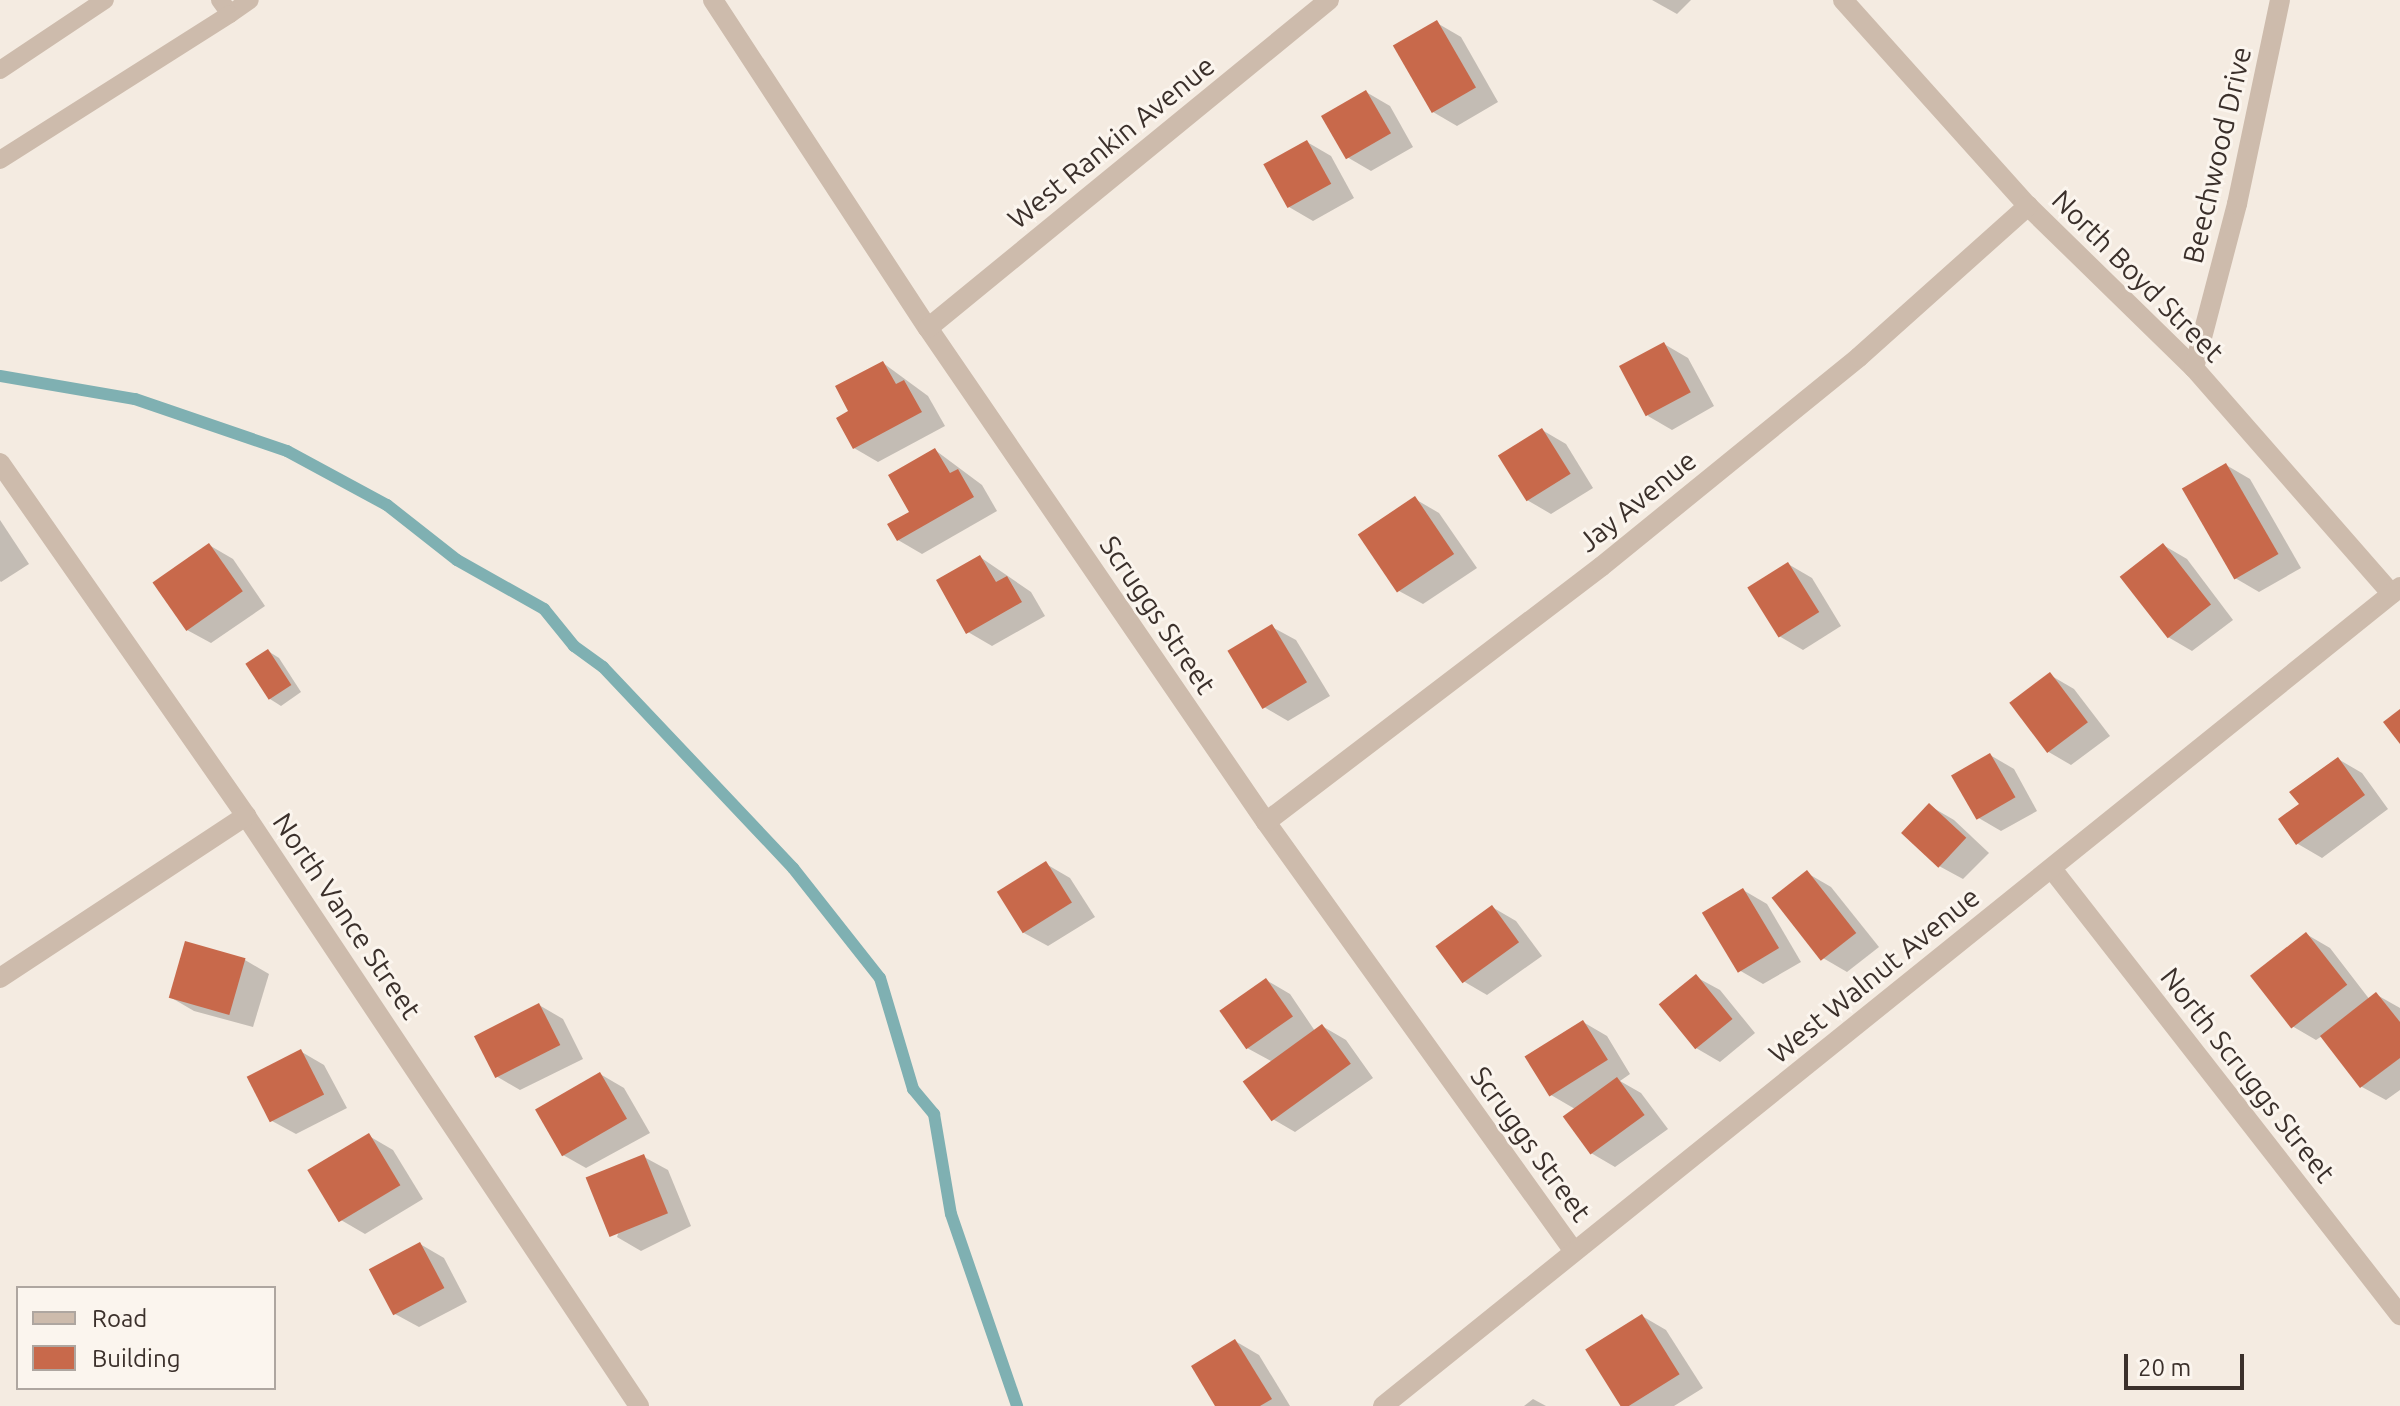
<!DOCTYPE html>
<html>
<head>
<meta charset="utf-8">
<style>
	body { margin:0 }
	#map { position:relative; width:2400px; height:1406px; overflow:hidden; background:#f4ebe1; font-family:Ubuntu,sans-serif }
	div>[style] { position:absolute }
	.shadow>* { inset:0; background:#0003 }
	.stream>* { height:12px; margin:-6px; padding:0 6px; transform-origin:6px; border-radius:6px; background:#7fb0b2 }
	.building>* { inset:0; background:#c8694b; transform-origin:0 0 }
	.lane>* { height:18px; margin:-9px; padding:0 9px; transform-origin:9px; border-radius:9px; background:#cdbbac }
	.street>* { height:20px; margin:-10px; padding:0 10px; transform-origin:10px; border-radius:10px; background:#cdbbac }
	span { translate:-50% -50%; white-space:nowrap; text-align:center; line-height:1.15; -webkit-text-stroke:6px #fbf5ee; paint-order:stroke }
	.street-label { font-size:28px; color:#3b302b }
	.legend { position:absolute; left:16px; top:1286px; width:260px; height:104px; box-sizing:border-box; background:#fbf5ee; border:2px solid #aea6a0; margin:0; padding:10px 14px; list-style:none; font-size:24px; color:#3b302b }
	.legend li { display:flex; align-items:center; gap:16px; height:40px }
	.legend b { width:40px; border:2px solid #aea6a0 }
	.scale { position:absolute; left:2124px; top:1354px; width:120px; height:36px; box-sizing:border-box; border:4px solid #3b302b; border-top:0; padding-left:10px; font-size:24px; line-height:28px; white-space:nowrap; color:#3b302b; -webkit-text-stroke:6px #fbf5ee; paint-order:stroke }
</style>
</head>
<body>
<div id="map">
	<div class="shadow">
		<div style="clip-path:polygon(1652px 0,1691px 0,1677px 14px)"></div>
		<div style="clip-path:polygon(1437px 23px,1461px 37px,1498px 102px,1457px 126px,1433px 112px)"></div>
		<div style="clip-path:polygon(1366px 92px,1390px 106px,1413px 147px,1371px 171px,1347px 157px)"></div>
		<div style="clip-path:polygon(1307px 142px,1331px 156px,1354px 198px,1313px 221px,1289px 207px)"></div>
		<div style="clip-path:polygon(1664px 344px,1688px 358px,1714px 406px,1672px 430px,1648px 416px)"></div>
		<div style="clip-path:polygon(883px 363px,928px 396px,945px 426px,878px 462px,854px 448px,851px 412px)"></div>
		<div style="clip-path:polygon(1542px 430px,1566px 444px,1593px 488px,1551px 514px,1527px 500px)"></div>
		<div style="clip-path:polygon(935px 450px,982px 485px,997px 511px,922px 554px,898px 540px)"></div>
		<div style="clip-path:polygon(2226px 465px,2250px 479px,2301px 568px,2259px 592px,2235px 578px)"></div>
		<div style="clip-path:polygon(1415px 499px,1439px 513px,1477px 568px,1423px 604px,1399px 591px)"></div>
		<div style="clip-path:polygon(0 520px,29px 564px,1px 582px,0 581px)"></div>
		<div style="clip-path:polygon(209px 545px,233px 559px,265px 606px,211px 643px,187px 630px)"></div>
		<div style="clip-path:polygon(2163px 545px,2187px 559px,2233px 620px,2192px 651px,2168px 637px)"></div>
		<div style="clip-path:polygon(980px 557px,1031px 592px,1045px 616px,992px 646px,968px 632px)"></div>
		<div style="clip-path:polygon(1788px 564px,1812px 578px,1841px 626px,1803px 650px,1779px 636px)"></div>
		<div style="clip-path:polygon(1272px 627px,1296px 640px,1330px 696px,1288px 721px,1264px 707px)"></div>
		<div style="clip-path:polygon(268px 651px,279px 658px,301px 692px,281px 706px,270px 699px,247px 665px)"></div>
		<div style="clip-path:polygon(2050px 675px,2074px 689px,2110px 736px,2071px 765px,2047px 751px)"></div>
		<div style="clip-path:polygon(1990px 755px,2014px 769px,2037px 811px,2001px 831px,1977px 817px)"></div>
		<div style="clip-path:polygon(2338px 759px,2362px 773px,2388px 809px,2322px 858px,2298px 844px,2280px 820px,2301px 805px)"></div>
		<div style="clip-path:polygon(1930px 806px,1954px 820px,1989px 853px,1963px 879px,1939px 866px)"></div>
		<div style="clip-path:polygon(1046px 864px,1070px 878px,1095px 917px,1048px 946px,1024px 933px)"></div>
		<div style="clip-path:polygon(1807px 873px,1831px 887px,1879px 947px,1847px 972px,1823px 958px)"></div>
		<div style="clip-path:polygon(1743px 890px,1767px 904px,1801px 962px,1763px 984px,1739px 970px)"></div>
		<div style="clip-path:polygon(1492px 907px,1516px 921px,1542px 956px,1487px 995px,1463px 981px)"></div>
		<div style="clip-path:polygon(2306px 934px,2330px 948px,2370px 1000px,2377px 995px,2400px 1008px,2400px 1090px,2386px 1100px,2362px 1087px,2322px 1036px,2316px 1040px,2292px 1026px)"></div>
		<div style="clip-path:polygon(245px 960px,269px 974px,253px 1027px,194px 1011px,170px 997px)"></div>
		<div style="clip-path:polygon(1696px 977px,1720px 990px,1755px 1033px,1720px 1062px,1696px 1048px)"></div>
		<div style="clip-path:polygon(1266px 980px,1290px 994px,1315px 1031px,1322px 1026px,1346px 1040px,1373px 1078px,1295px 1132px,1271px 1118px,1271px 1061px,1247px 1048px)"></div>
		<div style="clip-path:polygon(539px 1005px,563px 1019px,583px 1059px,520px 1090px,496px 1076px)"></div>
		<div style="clip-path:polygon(1583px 1022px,1607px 1036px,1630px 1074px,1620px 1081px,1641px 1093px,1668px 1129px,1615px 1167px,1591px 1153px,1575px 1109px,1551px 1095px)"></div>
		<div style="clip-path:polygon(300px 1051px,324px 1065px,347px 1108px,296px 1134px,272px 1121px)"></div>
		<div style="clip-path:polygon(600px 1074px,624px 1088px,650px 1133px,586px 1168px,563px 1155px)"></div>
		<div style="clip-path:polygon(369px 1136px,393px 1150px,423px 1199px,365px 1234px,341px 1220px)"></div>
		<div style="clip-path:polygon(644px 1157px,668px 1170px,691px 1226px,641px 1251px,617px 1237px)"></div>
		<div style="clip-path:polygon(420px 1244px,444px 1258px,467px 1302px,419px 1327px,395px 1314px)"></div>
		<div style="clip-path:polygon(1642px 1316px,1666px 1330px,1703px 1388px,1674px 1406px,1623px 1406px,1588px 1351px)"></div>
		<div style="clip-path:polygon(1235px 1341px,1259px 1355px,1290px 1406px,1217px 1406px)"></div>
		<div style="clip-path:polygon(1533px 1399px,1546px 1406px,1524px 1406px)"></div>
	</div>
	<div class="stream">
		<div style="left:0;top:376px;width:137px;rotate:9.7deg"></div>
		<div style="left:135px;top:399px;width:161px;rotate:18.9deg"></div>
		<div style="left:287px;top:451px;width:114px;rotate:28.4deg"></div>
		<div style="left:387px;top:505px;width:89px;rotate:38.2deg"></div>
		<div style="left:457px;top:560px;width:100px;rotate:29.4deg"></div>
		<div style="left:544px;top:609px;width:48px;rotate:51deg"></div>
		<div style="left:574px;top:646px;width:36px;rotate:36deg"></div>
		<div style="left:603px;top:667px;width:277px;rotate:46.6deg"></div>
		<div style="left:793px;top:868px;width:140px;rotate:51.7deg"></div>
		<div style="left:880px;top:978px;width:116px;rotate:73.4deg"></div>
		<div style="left:913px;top:1089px;width:33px;rotate:50deg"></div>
		<div style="left:934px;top:1114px;width:101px;rotate:80.4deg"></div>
		<div style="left:951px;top:1214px;width:203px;rotate:71deg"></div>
	</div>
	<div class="building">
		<div style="left:1437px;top:20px;width:78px;height:51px;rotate:60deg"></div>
		<div style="left:1366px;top:90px;width:50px;height:52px;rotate:60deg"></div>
		<div style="left:1307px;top:140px;width:50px;height:50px;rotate:61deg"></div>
		<div style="left:1664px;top:342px;width:57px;height:51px;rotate:62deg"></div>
		<div style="clip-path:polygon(883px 361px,896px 384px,904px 380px,922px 412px,853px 449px,836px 418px,848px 411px,835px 386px)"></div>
		<div style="left:1542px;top:428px;width:54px;height:52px;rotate:58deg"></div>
		<div style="clip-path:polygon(935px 448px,950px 473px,958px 469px,974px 497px,897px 541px,887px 524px,909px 512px,888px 475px)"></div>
		<div style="left:2226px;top:463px;width:105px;height:51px;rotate:60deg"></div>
		<div style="left:1415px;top:496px;width:70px;height:69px;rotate:56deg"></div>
		<div style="left:209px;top:543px;width:59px;height:69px;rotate:55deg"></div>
		<div style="left:2163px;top:543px;width:78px;height:55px;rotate:52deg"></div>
		<div style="clip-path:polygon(980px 555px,996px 582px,1007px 576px,1022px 602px,966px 634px,936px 580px)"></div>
		<div style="left:1788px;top:562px;width:59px;height:48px;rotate:58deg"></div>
		<div style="left:1272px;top:624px;width:68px;height:52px;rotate:59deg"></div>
		<div style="left:268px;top:649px;width:43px;height:27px;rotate:57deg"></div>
		<div style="left:2050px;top:672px;width:63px;height:51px;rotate:53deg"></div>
		<div style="clip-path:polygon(2400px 709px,2400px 744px,2383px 722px)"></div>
		<div style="left:1990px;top:753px;width:51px;height:45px;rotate:60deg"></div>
		<div style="clip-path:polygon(2338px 757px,2365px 795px,2296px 845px,2278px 819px,2299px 804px,2289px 792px)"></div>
		<div style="left:1929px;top:803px;width:51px;height:41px;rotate:43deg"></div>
		<div style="left:1046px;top:861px;width:49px;height:58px;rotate:58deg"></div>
		<div style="left:1807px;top:870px;width:80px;height:45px;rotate:52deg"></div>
		<div style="left:1743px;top:888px;width:70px;height:48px;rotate:59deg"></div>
		<div style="left:1492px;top:905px;width:46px;height:70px;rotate:54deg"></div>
		<div style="left:2306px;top:932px;width:67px;height:71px;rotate:52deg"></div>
		<div style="left:185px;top:941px;width:63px;height:59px;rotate:16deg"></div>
		<div style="left:1696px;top:974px;width:58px;height:48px;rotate:51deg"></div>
		<div style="left:1266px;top:978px;width:47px;height:57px;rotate:55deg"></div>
		<div style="clip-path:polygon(2376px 992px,2400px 1022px,2400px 1058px,2360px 1088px,2320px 1036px)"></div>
		<div style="left:539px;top:1003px;width:47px;height:73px;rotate:63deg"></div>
		<div style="left:1583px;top:1020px;width:47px;height:69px;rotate:58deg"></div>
		<div style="left:1322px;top:1024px;width:49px;height:98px;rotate:54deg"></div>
		<div style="left:301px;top:1049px;width:51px;height:61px;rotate:63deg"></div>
		<div style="left:600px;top:1072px;width:54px;height:75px;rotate:60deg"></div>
		<div style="left:1617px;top:1077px;width:47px;height:67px;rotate:54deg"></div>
		<div style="left:369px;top:1133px;width:61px;height:72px;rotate:59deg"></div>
		<div style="left:644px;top:1154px;width:64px;height:63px;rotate:68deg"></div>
		<div style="left:420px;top:1242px;width:52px;height:58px;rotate:62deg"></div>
		<div style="left:1642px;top:1314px;width:71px;height:67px;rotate:58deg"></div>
		<div style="clip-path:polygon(1235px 1339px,1272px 1399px,1260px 1406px,1215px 1406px,1191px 1366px)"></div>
	</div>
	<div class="lane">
		<div style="left:220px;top:0;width:17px;rotate:54deg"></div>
		<div style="left:230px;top:14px;width:24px;rotate:-35deg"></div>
		<div style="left:0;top:70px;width:126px;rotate:-33.7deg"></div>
		<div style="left:0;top:160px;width:272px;rotate:-32.4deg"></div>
	</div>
	<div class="street">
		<div style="left:713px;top:0;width:392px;rotate:56.8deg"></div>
		<div style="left:928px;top:328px;width:599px;rotate:55.62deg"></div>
		<div style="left:1266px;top:822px;width:527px;rotate:54.35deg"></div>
		<div style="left:1843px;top:0;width:277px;rotate:48.1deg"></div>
		<div style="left:2028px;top:206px;width:232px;rotate:44.3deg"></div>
		<div style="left:2194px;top:368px;width:300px;rotate:48.8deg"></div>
		<div style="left:928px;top:328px;width:518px;rotate:-39.28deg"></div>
		<div style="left:2194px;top:368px;width:170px;rotate:-75.3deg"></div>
		<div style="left:2237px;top:204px;width:208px;rotate:-78.1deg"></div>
		<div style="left:0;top:463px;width:430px;rotate:55.1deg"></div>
		<div style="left:246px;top:816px;width:709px;rotate:56.33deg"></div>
		<div style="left:1266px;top:822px;width:422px;rotate:-37.3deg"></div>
		<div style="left:1602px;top:566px;width:331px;rotate:-39.1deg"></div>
		<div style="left:1859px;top:357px;width:227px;rotate:-41.8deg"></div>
		<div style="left:2052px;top:869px;width:566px;rotate:52.04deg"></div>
		<div style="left:0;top:978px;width:295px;rotate:-33.4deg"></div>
		<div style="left:1383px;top:1406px;width:1306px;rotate:-38.84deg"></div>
	</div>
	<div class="street-label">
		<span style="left:1111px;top:142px;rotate:-39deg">West Rankin Avenue</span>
		<span style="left:2217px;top:155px;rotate:-77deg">Beechwood Drive</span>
		<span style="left:2138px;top:276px;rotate:45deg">North Boyd Street</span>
		<span style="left:1637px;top:501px;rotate:-39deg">Jay Avenue</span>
		<span style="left:1158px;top:615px;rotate:56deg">Scruggs Street</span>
		<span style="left:347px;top:916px;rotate:56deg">North Vance Street</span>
		<span style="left:1874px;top:975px;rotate:-39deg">West Walnut Avenue</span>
		<span style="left:2248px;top:1075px;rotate:52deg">North Scruggs Street</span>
		<span style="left:1531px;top:1144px;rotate:54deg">Scruggs Street</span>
	</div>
	<ul class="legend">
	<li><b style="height:10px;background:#cdbbac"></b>Road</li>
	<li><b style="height:22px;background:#c8694b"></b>Building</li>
	</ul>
	<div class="scale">20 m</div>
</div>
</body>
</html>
